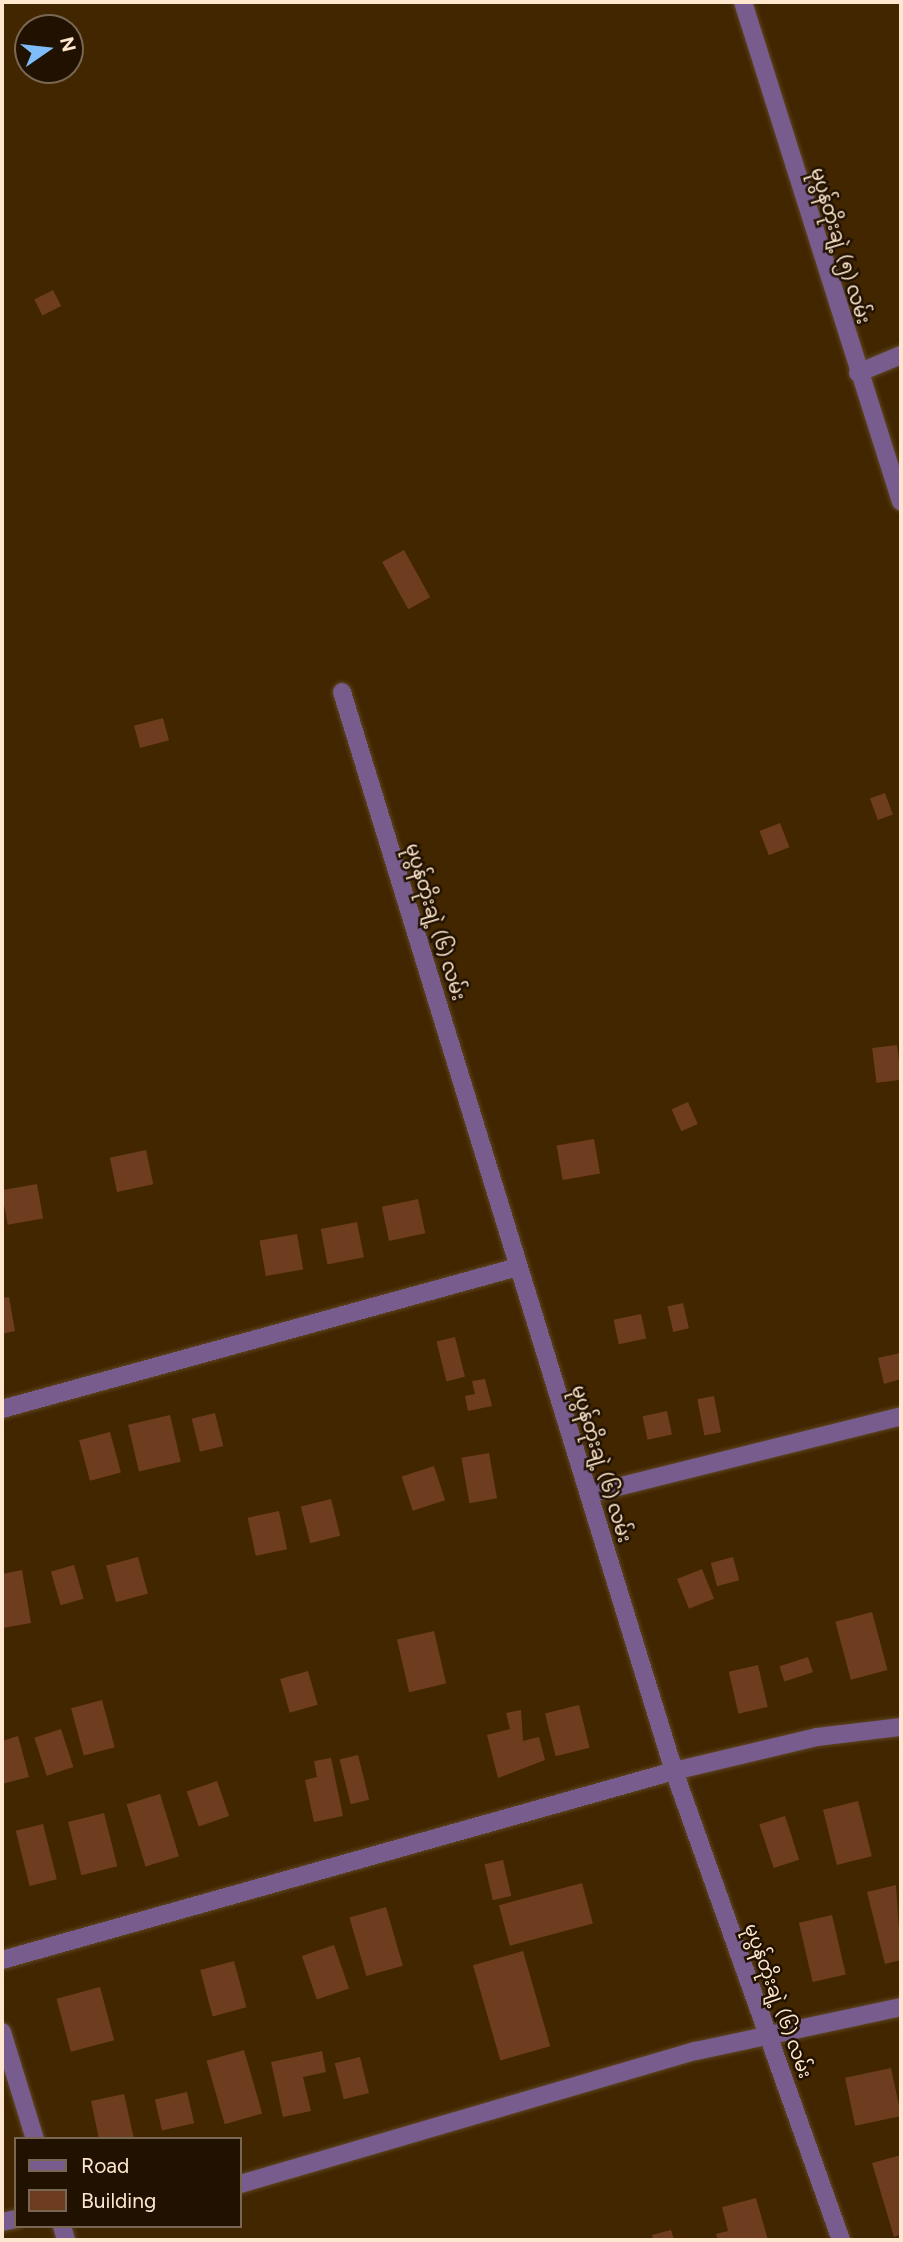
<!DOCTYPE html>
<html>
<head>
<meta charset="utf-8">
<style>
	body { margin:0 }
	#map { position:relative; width:903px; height:2242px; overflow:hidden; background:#412600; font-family:Figtree,"Noto Sans Myanmar",sans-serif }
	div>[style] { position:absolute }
	.building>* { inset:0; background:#6e3d20; transform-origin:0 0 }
	.roads { filter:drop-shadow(0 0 2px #5f4521) drop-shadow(0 0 2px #5f4521) }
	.street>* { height:18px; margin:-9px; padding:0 9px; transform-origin:9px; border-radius:9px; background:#775c8d }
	span { translate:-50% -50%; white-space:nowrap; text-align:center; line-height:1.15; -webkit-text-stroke:5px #211101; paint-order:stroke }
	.street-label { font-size:19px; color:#fee7ce }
	.frame { position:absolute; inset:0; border:4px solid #fee7ce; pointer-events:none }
	.legend { position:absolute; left:14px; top:2137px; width:228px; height:91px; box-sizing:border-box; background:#211101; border:2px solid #796753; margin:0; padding:9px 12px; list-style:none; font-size:21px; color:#fee7ce }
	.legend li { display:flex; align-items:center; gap:14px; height:35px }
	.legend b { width:35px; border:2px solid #796753 }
	.north { position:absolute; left:14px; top:14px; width:70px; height:70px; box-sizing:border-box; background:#211101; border:2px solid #796753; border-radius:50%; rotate:76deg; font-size:19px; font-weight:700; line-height:28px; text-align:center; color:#fee7ce }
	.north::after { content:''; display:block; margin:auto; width:24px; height:32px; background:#7fbdfa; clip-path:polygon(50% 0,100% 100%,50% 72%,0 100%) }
</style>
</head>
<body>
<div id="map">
	<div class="building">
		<div style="left:53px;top:290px;width:18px;height:21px;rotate:63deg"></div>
		<div style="left:404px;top:550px;width:54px;height:25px;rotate:61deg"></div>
		<div style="left:163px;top:718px;width:23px;height:30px;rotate:75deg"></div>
		<div style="left:885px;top:793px;width:23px;height:16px;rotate:70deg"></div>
		<div style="left:780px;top:823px;width:26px;height:22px;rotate:69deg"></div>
		<div style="left:897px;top:1045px;width:35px;height:25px;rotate:83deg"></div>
		<div style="left:688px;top:1102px;width:24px;height:18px;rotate:66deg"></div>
		<div style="left:594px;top:1139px;width:35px;height:38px;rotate:80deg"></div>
		<div style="left:146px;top:1150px;width:35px;height:37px;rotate:78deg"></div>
		<div style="left:37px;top:1184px;width:35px;height:36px;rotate:80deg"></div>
		<div style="left:418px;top:1199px;width:35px;height:37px;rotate:78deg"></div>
		<div style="left:357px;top:1222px;width:36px;height:37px;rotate:79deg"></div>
		<div style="left:297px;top:1234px;width:36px;height:38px;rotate:80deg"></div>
		<div style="clip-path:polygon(9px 1297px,15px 1331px,2px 1334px,2px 1298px)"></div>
		<div style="left:683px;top:1303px;width:26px;height:16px;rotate:77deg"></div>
		<div style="left:641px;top:1314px;width:25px;height:28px;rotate:78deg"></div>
		<div style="left:455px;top:1337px;width:41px;height:19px;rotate:76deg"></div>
		<div style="clip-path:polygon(900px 1353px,901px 1379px,884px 1384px,878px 1358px)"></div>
		<div style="clip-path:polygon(485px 1379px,492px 1406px,468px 1411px,465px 1396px,475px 1394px,472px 1381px)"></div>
		<div style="left:714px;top:1396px;width:37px;height:17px;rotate:79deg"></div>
		<div style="left:667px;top:1411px;width:24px;height:25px;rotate:78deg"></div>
		<div style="left:215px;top:1413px;width:34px;height:24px;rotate:76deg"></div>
		<div style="left:170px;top:1415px;width:48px;height:43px;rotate:77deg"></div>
		<div style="left:110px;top:1432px;width:42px;height:32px;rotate:75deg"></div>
		<div style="left:489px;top:1453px;width:46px;height:28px;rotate:80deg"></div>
		<div style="left:434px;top:1466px;width:36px;height:34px;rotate:72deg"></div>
		<div style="left:331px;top:1499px;width:38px;height:31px;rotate:76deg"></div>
		<div style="left:279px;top:1511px;width:39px;height:32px;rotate:78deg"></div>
		<div style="left:138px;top:1557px;width:38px;height:33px;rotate:75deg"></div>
		<div style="left:733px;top:1557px;width:24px;height:23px;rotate:75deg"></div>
		<div style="left:74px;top:1565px;width:35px;height:24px;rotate:74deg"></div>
		<div style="left:702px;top:1569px;width:32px;height:27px;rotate:68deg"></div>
		<div style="clip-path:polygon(22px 1570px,31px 1623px,2px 1628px,2px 1574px)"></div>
		<div style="left:872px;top:1612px;width:60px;height:38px;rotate:75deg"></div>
		<div style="left:434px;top:1631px;width:54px;height:38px;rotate:77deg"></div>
		<div style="left:808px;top:1657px;width:16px;height:30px;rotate:72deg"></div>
		<div style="left:758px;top:1665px;width:43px;height:30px;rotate:77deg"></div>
		<div style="left:308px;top:1671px;width:35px;height:29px;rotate:74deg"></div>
		<div style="left:102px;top:1700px;width:49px;height:32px;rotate:75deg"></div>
		<div style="left:579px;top:1705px;width:44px;height:35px;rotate:76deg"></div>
		<div style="clip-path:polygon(521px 1710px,523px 1741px,539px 1737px,545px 1760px,498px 1778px,487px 1735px,510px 1729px,506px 1713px)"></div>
		<div style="left:61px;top:1729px;width:40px;height:28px;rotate:72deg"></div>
		<div style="clip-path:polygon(18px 1736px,29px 1777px,2px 1784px,2px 1741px)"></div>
		<div style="left:358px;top:1755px;width:46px;height:19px;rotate:76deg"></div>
		<div style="clip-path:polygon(331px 1758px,343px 1816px,314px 1822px,305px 1780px,317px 1777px,314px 1761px)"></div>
		<div style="left:217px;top:1781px;width:37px;height:32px;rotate:71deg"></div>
		<div style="left:160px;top:1794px;width:65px;height:35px;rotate:73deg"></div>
		<div style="left:858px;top:1801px;width:57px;height:36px;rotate:76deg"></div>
		<div style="left:104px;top:1813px;width:55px;height:37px;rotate:76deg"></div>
		<div style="left:785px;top:1816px;width:46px;height:27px;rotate:72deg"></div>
		<div style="left:43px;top:1824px;width:57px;height:28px;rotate:76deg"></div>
		<div style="left:503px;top:1860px;width:37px;height:19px;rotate:77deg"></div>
		<div style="left:582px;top:1883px;width:42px;height:86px;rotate:75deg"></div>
		<div style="clip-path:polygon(896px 1885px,901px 1960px,885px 1964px,867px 1892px)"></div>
		<div style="left:386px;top:1907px;width:61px;height:38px;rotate:74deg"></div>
		<div style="left:832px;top:1915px;width:61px;height:34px;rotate:77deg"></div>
		<div style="left:334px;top:1945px;width:46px;height:34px;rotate:71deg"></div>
		<div style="left:523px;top:1951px;width:99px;height:52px;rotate:74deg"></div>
		<div style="left:234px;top:1961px;width:48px;height:35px;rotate:75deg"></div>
		<div style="left:100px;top:1987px;width:55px;height:45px;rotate:75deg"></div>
		<div style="left:244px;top:2050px;width:66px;height:39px;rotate:74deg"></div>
		<div style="clip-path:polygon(322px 2051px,326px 2072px,303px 2077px,311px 2111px,283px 2117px,271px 2062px)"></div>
		<div style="left:360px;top:2057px;width:37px;height:26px;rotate:76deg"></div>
		<div style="left:891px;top:2068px;width:49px;height:47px;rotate:78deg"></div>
		<div style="left:187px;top:2092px;width:32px;height:33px;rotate:77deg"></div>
		<div style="clip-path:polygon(124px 2094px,134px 2139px,99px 2139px,91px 2101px)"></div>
		<div style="clip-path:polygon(901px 2155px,901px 2234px,894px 2237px,872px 2163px)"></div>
		<div style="clip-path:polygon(756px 2198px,768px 2240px,718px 2240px,716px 2234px,728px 2231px,722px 2207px)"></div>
		<div style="clip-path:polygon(671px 2230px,674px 2240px,653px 2240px,652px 2235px)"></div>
	</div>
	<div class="roads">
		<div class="street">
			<div style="left:743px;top:2px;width:524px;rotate:72.46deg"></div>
			<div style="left:858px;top:373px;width:47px;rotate:-22.7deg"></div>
			<div style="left:342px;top:692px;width:1129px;rotate:72.9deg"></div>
			<div style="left:674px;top:1771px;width:498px;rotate:70.4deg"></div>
			<div style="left:2px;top:1409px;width:535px;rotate:-15.39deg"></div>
			<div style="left:589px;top:1494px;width:322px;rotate:-14deg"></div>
			<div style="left:2px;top:1960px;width:698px;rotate:-15.71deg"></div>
			<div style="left:674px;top:1771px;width:147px;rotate:-13.4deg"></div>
			<div style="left:817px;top:1737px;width:85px;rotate:-6.8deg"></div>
			<div style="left:2px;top:2032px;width:112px;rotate:72.9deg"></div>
			<div style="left:240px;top:2184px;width:475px;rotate:-16.3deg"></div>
			<div style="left:696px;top:2051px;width:210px;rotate:-12.1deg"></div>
			<div style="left:2px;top:2222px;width:14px;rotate:-12deg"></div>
			<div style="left:62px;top:2226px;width:15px;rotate:74deg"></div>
		</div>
	</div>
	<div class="street-label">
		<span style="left:840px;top:246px;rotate:73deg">မုပွန်တိုးချဲ့ (၅) လမ်း</span>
		<span style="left:435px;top:922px;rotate:73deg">မုပွန်တိုးချဲ့ (၆) လမ်း</span>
		<span style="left:601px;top:1464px;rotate:73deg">မုပွန်တိုးချဲ့ (၆) လမ်း</span>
		<span style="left:778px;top:2001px;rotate:70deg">မုပွန်တိုးချဲ့ (၆) လမ်း</span>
	</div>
	<div class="frame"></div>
	<ul class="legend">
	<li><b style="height:9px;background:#775c8d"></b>Road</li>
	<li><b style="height:19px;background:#6e3d20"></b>Building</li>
	</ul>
	<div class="north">N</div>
</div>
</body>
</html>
